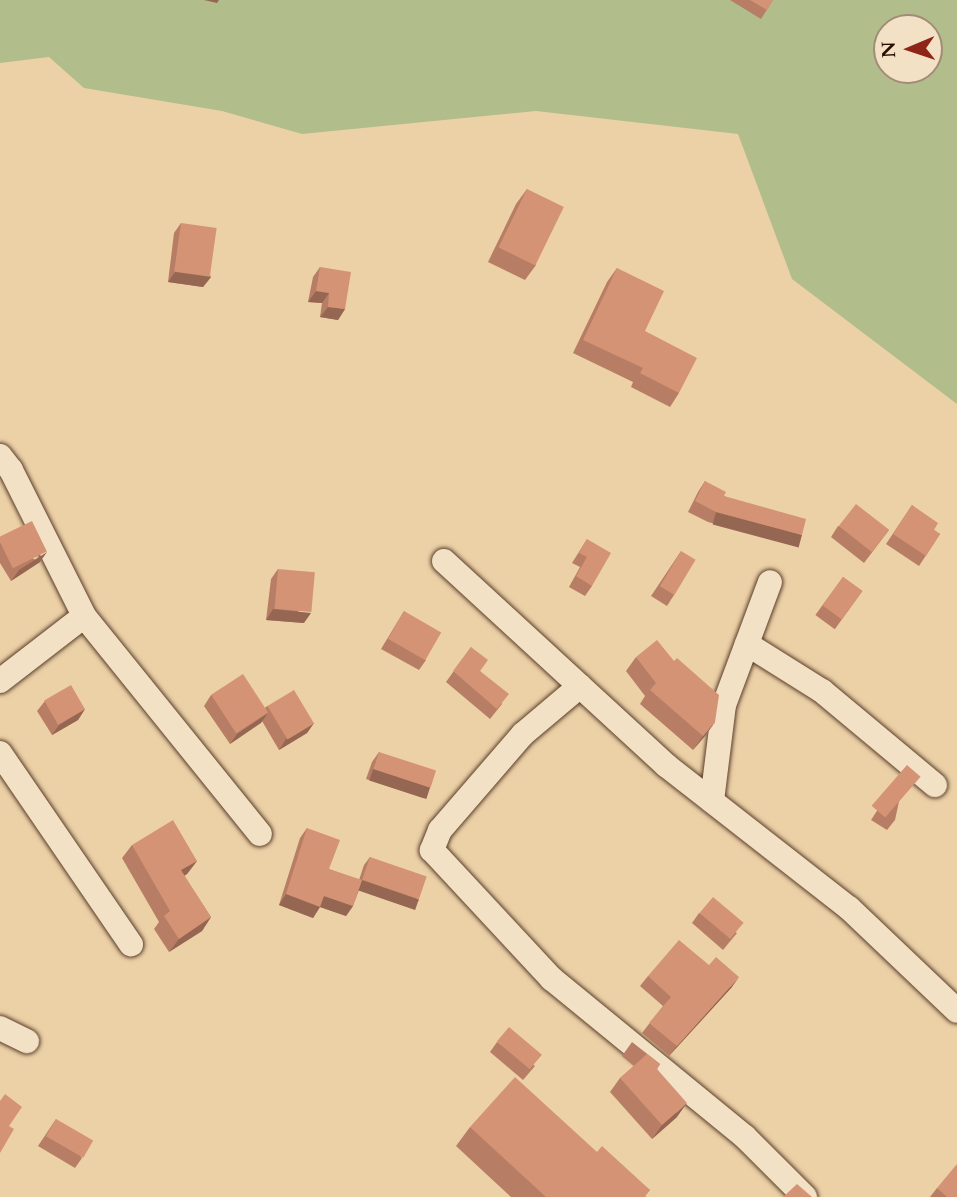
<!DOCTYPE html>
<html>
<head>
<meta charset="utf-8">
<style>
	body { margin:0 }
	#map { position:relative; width:957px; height:1197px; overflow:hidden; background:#ecd1a7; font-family:Cardo,serif }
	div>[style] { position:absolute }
	.green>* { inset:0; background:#b2bd8c }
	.roads { filter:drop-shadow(0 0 2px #5a3e2a) drop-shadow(0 0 2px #5a3e2a) }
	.street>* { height:24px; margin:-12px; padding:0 12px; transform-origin:12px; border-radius:12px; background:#f3e1c6 }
	.wall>* { inset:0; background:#b77e65; transform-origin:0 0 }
	.shaded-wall>* { inset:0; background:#956752; transform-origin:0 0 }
	.building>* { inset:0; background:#d59375; transform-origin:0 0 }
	span { translate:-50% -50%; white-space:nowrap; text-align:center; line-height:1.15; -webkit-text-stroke:5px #f3e1c6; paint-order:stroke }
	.north { position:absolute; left:873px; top:14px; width:70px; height:70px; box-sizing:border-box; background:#f3e1c6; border:2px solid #a28c77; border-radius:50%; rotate:268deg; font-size:19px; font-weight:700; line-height:28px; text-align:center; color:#290d00 }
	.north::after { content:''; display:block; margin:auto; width:24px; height:32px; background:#8f2418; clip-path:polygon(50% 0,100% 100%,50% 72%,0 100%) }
</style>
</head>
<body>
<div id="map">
	<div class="green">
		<div style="clip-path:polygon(evenodd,0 0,957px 0,957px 404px,792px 279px,738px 134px,536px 111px,302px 134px,222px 111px,84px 88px,49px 57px,0 63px,0 0,887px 28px,929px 28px,929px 70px,887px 70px,887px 28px)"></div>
	</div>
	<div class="roads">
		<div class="street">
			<div style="left:0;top:456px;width:18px;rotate:52deg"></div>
			<div style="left:11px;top:470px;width:163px;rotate:63.4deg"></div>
			<div style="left:84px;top:616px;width:280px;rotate:51.1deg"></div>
			<div style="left:444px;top:561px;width:303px;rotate:42.6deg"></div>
			<div style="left:667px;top:766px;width:231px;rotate:38deg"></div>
			<div style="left:849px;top:908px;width:149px;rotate:43.6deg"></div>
			<div style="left:747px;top:644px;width:89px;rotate:32.1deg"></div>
			<div style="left:822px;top:691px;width:147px;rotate:39.8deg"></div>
			<div style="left:0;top:681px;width:106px;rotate:-37.7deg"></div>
			<div style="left:580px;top:686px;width:75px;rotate:139.9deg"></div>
			<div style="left:523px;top:734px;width:127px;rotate:130.8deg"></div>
			<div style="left:440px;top:830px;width:22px;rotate:112deg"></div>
			<div style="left:432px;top:850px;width:176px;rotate:47.1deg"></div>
			<div style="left:552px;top:979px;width:249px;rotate:39.3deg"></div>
			<div style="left:745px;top:1137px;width:85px;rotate:45deg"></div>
			<div style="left:0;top:753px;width:232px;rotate:55.6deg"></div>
			<div style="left:712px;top:801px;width:97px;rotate:-82.9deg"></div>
			<div style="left:724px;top:705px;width:131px;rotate:-69.5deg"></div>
			<div style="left:0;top:1028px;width:30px;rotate:26deg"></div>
		</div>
	</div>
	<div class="wall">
		<div style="clip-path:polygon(730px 0,773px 0,761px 19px)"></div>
		<div style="clip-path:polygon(527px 189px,536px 265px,525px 280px,488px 262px,516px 204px)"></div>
		<div style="clip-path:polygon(181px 223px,211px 277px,203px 287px,168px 282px,174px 233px)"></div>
		<div style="clip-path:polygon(320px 267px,345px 309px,338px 320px,320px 317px,322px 303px,308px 302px,313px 277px)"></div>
		<div style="clip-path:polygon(617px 268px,645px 331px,679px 393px,670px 407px,631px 387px,633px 382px,573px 353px,607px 282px)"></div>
		<div style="clip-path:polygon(705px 481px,724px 496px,802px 535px,795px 545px,708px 522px,688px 512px,698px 492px)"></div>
		<div style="clip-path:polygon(912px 505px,934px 530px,940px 534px,919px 566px,886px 544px)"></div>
		<div style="clip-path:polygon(838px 526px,889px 530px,864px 563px,831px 537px)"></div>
		<div style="clip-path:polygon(587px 539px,592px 586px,585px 596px,569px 587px,580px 567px,572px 563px)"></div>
		<div style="clip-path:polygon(0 542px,40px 562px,11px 581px,0 563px)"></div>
		<div style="clip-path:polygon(681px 551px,674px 595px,667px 606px,651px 596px)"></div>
		<div style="clip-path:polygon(278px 569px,304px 623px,266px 620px,271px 579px)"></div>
		<div style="left:843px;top:577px;width:24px;height:47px;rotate:36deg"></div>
		<div style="clip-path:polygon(404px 611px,426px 660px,419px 670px,381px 649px)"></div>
		<div style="clip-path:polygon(471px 647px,480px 671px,502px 704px,490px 719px,446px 682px)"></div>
		<div style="clip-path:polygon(636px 657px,715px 722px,705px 736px,693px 750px,640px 704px,645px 696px,626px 671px)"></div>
		<div style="clip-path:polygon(211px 695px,265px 708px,267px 706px,314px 723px,307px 733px,279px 750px,262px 721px,230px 744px,204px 706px)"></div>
		<div style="clip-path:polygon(45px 701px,85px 709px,78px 720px,52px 735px,37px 711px)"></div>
		<div style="clip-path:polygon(379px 752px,430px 788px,423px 798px,366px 779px,372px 762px)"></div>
		<div style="clip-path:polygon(907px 765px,895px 820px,887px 830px,871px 820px)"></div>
		<div style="clip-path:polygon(307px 828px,329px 869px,359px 880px,364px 865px,370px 857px,419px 900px,413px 909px,359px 890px,353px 906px,346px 916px,320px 907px,313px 918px,279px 905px,300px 838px)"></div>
		<div style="clip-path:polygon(132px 845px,197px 861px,187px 874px,184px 876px,211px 917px,202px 931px,169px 952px,154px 929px,159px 922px,122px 858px)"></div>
		<div style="clip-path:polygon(699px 913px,737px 933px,723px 950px,692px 923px)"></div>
		<div style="clip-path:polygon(648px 976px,732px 987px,669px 1056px,642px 1033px,663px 1006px,640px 986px)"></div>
		<div style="clip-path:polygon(497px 1042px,535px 1066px,523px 1080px,490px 1052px)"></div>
		<div style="clip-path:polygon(632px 1042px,660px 1064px,657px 1069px,677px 1117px,652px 1139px,610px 1092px,620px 1078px,634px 1066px,622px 1056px)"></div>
		<div style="clip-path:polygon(56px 1119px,82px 1158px,75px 1168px,38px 1146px)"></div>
		<div style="clip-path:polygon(470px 1127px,597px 1152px,650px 1190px,645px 1196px,646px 1197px,511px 1197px,456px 1146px)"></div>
		<div style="clip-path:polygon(937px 1188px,957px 1197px,930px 1197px)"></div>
	</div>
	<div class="shaded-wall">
		<div style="clip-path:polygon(204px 0,219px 0,217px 3px)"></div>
		<div style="clip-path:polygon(175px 272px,211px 277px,203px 287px,168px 282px)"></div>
		<div style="clip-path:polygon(316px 291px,329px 293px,322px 303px,308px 302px)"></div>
		<div style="clip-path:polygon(328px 307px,345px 309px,338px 320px,320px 317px)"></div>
		<div style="left:716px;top:512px;width:89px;height:13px;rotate:15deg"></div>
		<div style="clip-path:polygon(47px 552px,40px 562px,11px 581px,19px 570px)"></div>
		<div style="clip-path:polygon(273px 609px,311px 613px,304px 623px,266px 620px)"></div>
		<div style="clip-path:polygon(85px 709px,78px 720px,52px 735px,59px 725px)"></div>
		<div style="clip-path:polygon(268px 713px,261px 723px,230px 744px,237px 734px)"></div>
		<div style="clip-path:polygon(715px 722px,705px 736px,693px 750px,703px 736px)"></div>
		<div style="clip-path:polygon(314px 723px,307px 733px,279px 750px,286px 739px)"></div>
		<div style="left:373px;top:769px;width:60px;height:12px;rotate:18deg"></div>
		<div style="clip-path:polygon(197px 861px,187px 874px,171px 884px,181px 870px)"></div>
		<div style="left:362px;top:880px;width:60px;height:11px;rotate:19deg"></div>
		<div style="clip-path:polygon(286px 894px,324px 896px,353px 906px,346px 916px,320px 907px,313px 918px,279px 905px)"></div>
		<div style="clip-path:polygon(211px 917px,202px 931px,169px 952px,179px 939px)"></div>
		<div style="clip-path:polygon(739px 977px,732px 987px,669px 1056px,677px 1046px)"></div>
		<div style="clip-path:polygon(687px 1103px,677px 1117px,652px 1139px,662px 1125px)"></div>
	</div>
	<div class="building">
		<div style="clip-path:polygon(750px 0,773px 0,767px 10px)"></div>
		<div style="left:527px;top:189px;width:41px;height:65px;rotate:26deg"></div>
		<div style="left:181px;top:223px;width:36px;height:49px;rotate:8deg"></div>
		<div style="clip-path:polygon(320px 267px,351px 272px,345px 309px,328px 307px,329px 293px,316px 291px)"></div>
		<div style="clip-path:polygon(617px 268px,664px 291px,645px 331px,697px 358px,679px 393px,640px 373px,643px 368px,583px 340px)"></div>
		<div style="clip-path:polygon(705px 481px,726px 492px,724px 496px,806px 519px,802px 535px,716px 512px,695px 501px)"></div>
		<div style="left:856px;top:504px;width:42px;height:28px;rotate:38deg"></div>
		<div style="clip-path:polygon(912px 505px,938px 523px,934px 530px,940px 534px,926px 556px,893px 534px)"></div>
		<div style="left:32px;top:521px;width:34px;height:38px;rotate:64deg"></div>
		<div style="clip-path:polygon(587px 539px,611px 553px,592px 586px,576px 576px,587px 557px,579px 553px)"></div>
		<div style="left:681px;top:551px;width:17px;height:41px;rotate:31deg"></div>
		<div style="left:278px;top:569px;width:37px;height:40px;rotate:5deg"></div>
		<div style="left:843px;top:577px;width:24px;height:35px;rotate:36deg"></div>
		<div style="left:404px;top:611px;width:43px;height:32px;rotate:30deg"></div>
		<div style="clip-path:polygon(657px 640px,674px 661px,677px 658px,719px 695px,715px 722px,703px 736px,650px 690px,656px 683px,636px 657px)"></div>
		<div style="clip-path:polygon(471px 647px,488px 660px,480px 671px,509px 694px,497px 709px,453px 671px)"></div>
		<div style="left:243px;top:674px;width:46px;height:38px;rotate:57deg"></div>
		<div style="left:71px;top:685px;width:28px;height:31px;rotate:60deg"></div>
		<div style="left:294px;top:690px;width:39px;height:31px;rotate:59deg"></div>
		<div style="left:379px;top:752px;width:60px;height:18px;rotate:18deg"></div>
		<div style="left:907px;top:765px;width:18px;height:54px;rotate:41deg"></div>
		<div style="clip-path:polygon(173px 820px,197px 861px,181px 870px,211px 917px,179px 939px,164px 916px,170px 911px,132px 845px)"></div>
		<div style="clip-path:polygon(307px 828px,340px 840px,329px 869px,362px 880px,353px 906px,324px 896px,320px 907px,286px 894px)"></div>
		<div style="left:370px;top:857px;width:60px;height:24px;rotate:19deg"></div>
		<div style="left:713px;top:897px;width:40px;height:21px;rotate:40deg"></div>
		<div style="clip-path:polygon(679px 940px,709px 965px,716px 957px,739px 977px,677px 1046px,649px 1023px,671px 997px,648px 976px)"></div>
		<div style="left:509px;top:1027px;width:43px;height:19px;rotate:40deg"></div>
		<div style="clip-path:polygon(632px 1042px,660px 1064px,657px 1069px,687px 1103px,662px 1125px,620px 1078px,647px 1054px)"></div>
		<div style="clip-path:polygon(515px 1077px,597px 1152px,602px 1146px,650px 1190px,645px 1196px,646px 1197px,546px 1197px,470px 1127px)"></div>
		<div style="clip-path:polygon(5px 1094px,22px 1107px,9px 1126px,14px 1129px,0 1153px,0 1101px)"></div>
		<div style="left:56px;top:1119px;width:43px;height:20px;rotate:30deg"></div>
		<div style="clip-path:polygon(957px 1164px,957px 1197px,947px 1197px,937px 1188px)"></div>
		<div style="clip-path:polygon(797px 1184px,812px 1197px,783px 1197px)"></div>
	</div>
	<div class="north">N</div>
</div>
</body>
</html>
